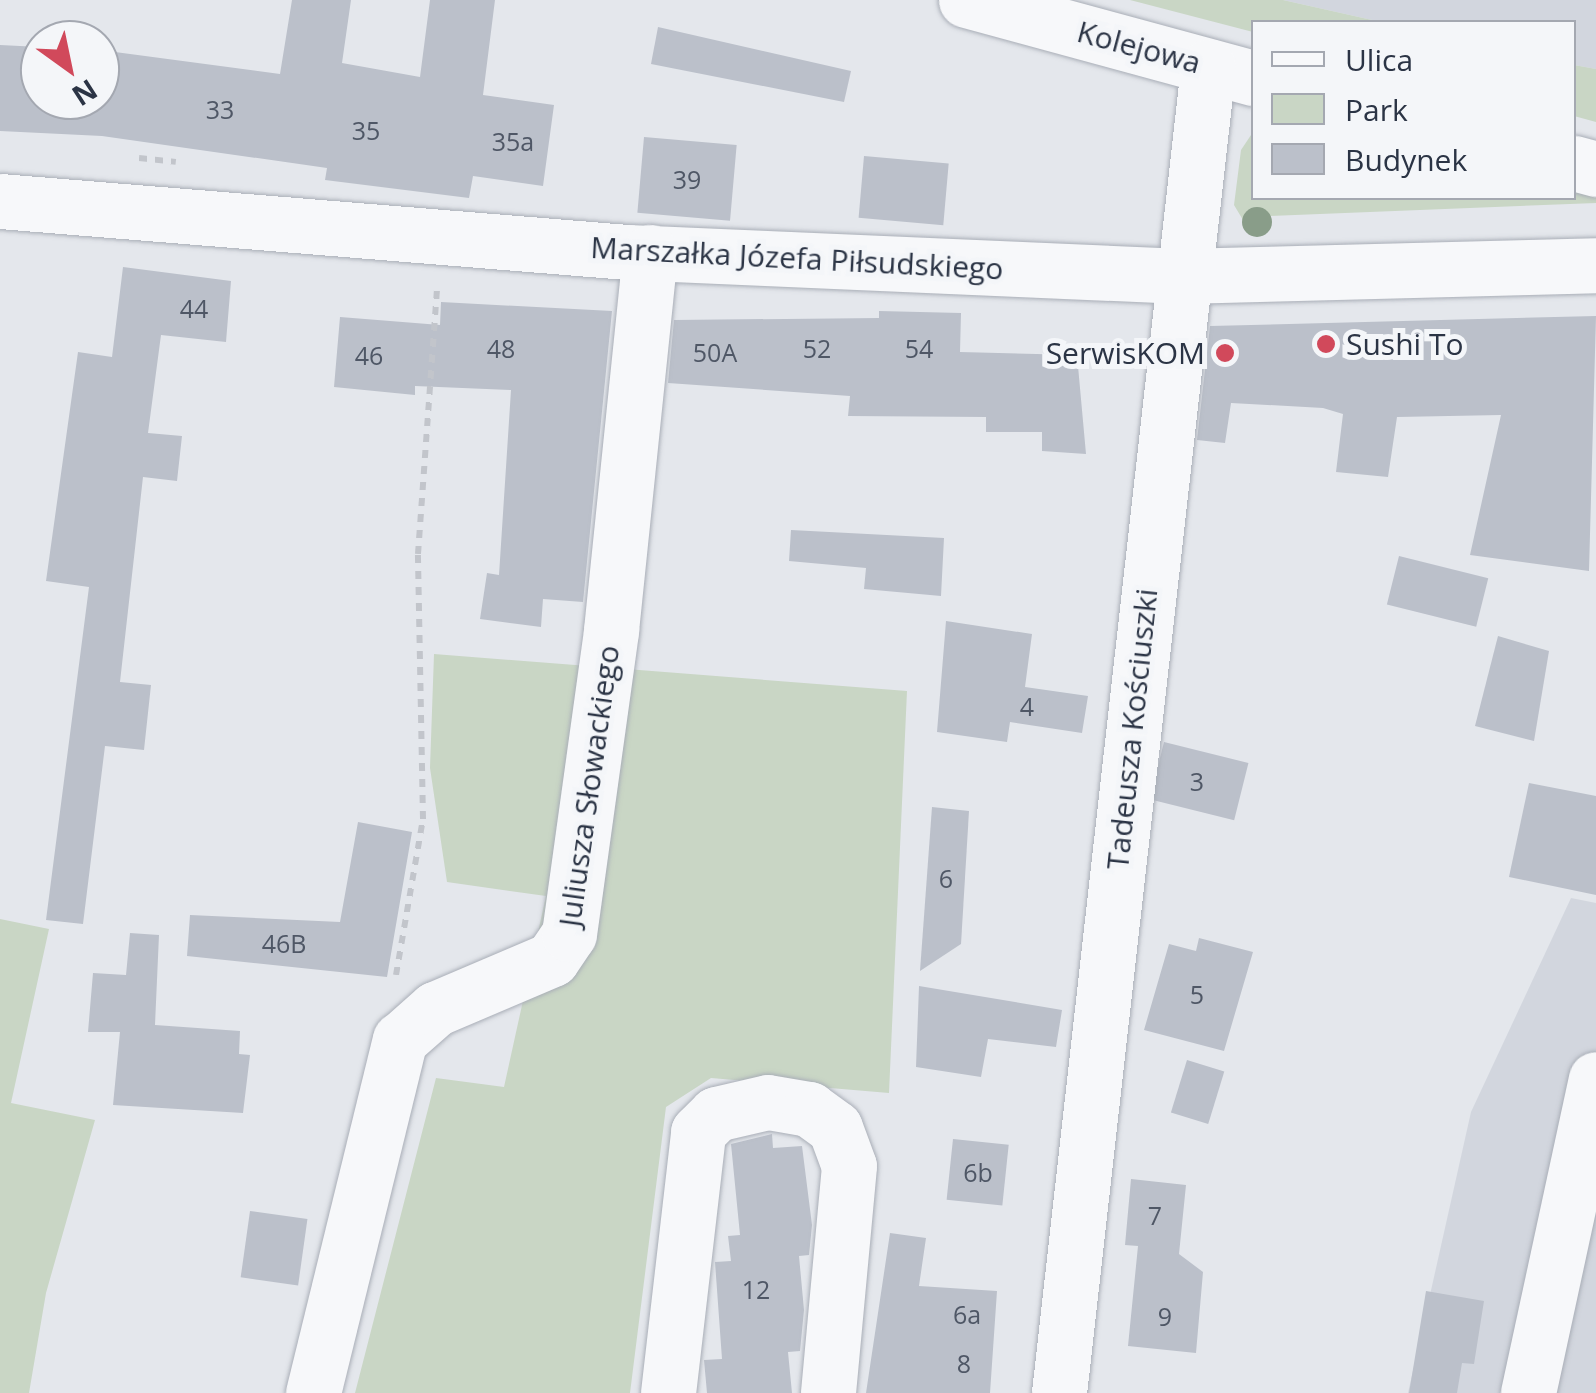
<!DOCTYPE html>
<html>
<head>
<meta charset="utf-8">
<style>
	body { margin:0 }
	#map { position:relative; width:1596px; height:1393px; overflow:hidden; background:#e4e7ec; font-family:"Open Sans",sans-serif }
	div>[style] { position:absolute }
	.built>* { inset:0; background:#d2d6de }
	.green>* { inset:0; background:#c9d6c5 }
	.building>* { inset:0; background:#bbc0ca; transform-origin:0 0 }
	.path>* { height:6px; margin-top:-3px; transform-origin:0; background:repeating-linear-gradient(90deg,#c2c5cb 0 8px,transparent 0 16px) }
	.roads { filter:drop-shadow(0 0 2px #a9aeb7) drop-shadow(0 0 2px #a9aeb7) }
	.minor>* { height:55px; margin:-27.5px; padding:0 27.5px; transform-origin:27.5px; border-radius:27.5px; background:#f7f8fa }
	.trees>* { width:30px; height:30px; margin:-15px; border-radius:50%; background:#899d89 }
	.dots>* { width:28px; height:28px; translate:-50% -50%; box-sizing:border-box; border:5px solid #f4f6f9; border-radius:50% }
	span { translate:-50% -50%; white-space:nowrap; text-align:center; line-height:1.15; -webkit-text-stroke:10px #f4f6f9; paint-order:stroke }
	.number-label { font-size:25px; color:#4f5766 }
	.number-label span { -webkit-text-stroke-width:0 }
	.street-label { font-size:30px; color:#2b3445 }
	.poi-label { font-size:30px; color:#2b3445 }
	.left { translate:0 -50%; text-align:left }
	.right { translate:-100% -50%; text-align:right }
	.legend { position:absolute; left:1251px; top:20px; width:325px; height:180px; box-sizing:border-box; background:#f4f6f9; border:2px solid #a4a8b1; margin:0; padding:12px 18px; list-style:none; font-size:30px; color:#2b3445 }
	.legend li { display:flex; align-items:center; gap:20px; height:50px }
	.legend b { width:50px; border:2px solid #a4a8b1 }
	.north { position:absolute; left:20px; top:20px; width:100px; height:100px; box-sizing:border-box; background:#f4f6f9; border:2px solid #a4a8b1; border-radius:50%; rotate:147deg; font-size:28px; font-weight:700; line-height:40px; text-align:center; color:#2b3445 }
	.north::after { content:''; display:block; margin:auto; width:35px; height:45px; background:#d1495b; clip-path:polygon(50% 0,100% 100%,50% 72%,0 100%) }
</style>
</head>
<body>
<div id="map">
	<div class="built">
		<div style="clip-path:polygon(1283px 0,1596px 0,1596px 69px,1574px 65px,1574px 22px,1381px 22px)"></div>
		<div style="clip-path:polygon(1571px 898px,1596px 903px,1596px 1393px,1408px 1393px,1471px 1112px)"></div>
	</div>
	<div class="green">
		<div style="clip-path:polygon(1130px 0,1283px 0,1381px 22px,1254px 22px,1253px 32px)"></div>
		<div style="clip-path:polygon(1574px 65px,1596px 69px,1596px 122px,1574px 116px)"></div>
		<div style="clip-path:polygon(1253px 132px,1254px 198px,1574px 198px,1574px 187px,1596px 192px,1596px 203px,1267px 216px,1266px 234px,1249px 230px,1234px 205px,1241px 150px)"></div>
		<div style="clip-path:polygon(434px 654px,907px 691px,889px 1093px,711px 1078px,666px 1107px,630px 1393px,355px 1393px,436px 1078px,504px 1087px,546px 896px,447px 882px,430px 768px)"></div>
		<div style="clip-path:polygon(0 919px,49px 929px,11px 1103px,95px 1120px,46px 1293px,29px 1393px,0 1393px)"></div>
	</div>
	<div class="building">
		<div style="clip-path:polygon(292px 0,351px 0,342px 63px,420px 77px,430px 0,495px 0,483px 95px,554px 105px,543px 186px,473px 176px,469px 198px,325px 180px,327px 168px,102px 136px,0 131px,0 45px,40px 47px,40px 100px,100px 100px,100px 50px,280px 74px)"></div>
		<div style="clip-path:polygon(658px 27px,851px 71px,844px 102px,651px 64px)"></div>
		<div style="left:644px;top:137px;width:93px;height:76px;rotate:5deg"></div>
		<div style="left:864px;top:156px;width:85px;height:62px;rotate:5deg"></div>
		<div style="clip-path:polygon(123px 267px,231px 281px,226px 342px,161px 335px,148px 433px,182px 436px,177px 481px,143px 477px,120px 682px,151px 685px,144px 750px,105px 746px,83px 924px,46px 920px,89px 587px,46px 581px,78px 352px,112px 357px)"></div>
		<div style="clip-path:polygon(441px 302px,612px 311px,583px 602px,543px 599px,541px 627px,480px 619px,487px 573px,499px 575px,511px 390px,415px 386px,415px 395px,334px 387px,340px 317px,440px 325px)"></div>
		<div style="clip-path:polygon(879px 311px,961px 313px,960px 352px,1077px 355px,1086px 454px,1042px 451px,1042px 432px,986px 432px,986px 417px,848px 416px,850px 396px,668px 383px,674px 320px,879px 318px)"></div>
		<div style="clip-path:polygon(1596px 316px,1589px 571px,1470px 555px,1501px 415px,1397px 417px,1388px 477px,1336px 472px,1343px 414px,1323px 408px,1231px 403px,1225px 443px,1197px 440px,1210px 326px)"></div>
		<div style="clip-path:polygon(791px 530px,944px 538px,941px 596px,864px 589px,866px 568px,789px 561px)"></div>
		<div style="left:1399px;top:556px;width:92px;height:50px;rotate:14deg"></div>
		<div style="clip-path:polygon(946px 621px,1032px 634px,1025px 687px,1088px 696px,1082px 733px,1010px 722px,1007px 742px,937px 732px)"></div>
		<div style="clip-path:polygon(1498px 636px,1549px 651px,1534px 741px,1475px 726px)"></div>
		<div style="left:1164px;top:742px;width:87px;height:59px;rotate:14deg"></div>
		<div style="clip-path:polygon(1529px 783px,1596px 796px,1596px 895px,1509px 877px)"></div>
		<div style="clip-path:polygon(932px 807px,969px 811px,961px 944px,920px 971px)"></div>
		<div style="clip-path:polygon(358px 822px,412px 832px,387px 977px,187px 956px,190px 915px,340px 922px)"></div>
		<div style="clip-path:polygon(130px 933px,159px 935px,155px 1025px,240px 1031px,239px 1054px,250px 1055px,243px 1113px,113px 1105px,120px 1032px,88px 1032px,93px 973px,126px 975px)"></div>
		<div style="clip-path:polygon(1199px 938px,1253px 952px,1224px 1051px,1144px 1030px,1169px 944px,1196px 951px)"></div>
		<div style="clip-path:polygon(919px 986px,1062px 1010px,1056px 1047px,988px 1039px,981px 1077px,916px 1067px)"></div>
		<div style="left:1187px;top:1060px;width:39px;height:55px;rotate:17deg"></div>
		<div style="clip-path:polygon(772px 1134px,773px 1148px,802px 1146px,812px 1225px,809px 1255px,799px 1256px,804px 1310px,800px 1351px,788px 1352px,792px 1393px,707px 1393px,704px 1360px,722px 1359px,715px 1262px,731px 1261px,728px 1236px,740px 1235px,731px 1144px)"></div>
		<div style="left:953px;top:1139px;width:56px;height:61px;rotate:6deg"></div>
		<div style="clip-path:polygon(1131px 1179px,1186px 1185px,1179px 1254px,1203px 1272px,1196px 1353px,1128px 1346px,1138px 1246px,1125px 1245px)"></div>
		<div style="left:250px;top:1211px;width:58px;height:67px;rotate:8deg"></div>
		<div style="clip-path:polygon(890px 1233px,926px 1238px,919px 1286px,997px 1291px,990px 1393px,866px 1393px)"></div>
		<div style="clip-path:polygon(1426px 1291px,1484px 1301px,1474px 1364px,1462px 1363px,1457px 1393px,1409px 1393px)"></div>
	</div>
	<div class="path">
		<div style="left:139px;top:158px;width:37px;rotate:6deg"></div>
		<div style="left:396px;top:975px;width:158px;rotate:-80.2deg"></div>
		<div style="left:423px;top:819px;width:265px;rotate:-91.1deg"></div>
		<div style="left:418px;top:554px;width:269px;rotate:-85.9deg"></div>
	</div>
	<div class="roads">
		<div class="minor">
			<div style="left:966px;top:0;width:298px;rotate:15.2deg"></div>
			<div style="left:1574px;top:163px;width:23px;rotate:15deg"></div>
			<div style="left:0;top:201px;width:629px;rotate:4.65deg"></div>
			<div style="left:627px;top:252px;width:556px;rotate:2.48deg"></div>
			<div style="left:1182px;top:276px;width:414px;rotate:-1.5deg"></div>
			<div style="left:313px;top:1393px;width:364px;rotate:-76.2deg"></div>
			<div style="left:400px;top:1040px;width:47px;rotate:-41.5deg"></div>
			<div style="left:435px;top:1009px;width:127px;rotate:-23.1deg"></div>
			<div style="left:552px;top:959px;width:30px;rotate:-56deg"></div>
			<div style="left:569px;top:934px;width:307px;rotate:-82.1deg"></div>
			<div style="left:611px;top:630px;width:380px;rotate:-84.1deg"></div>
			<div style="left:668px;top:1393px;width:263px;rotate:-83.4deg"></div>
			<div style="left:698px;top:1132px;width:25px;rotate:-45deg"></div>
			<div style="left:716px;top:1114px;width:53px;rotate:-13deg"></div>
			<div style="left:768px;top:1102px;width:42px;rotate:9.7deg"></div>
			<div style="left:809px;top:1109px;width:32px;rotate:36deg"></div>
			<div style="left:835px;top:1128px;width:40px;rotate:69.8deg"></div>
			<div style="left:849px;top:1166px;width:228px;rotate:95.3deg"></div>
			<div style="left:1059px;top:1393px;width:1335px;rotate:-83.59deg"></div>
			<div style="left:1528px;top:1393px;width:321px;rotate:-77.8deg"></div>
		</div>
	</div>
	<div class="trees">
		<div style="left:1257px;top:222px"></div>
	</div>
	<div class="dots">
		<div style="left:1326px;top:344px;background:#d1495b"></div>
		<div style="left:1225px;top:353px;background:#d1495b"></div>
	</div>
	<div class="number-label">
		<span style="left:220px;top:109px">33</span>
		<span style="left:366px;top:130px">35</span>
		<span style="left:513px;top:141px">35a</span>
		<span style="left:687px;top:179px">39</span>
		<span style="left:194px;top:308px">44</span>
		<span style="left:501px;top:348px">48</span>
		<span style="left:817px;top:348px">52</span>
		<span style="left:919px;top:348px">54</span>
		<span style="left:715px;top:352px">50A</span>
		<span style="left:369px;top:355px">46</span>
		<span style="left:1027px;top:706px">4</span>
		<span style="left:1197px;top:781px">3</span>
		<span style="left:946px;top:878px">6</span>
		<span style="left:284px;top:943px">46B</span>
		<span style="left:1197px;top:994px">5</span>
		<span style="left:978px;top:1172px">6b</span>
		<span style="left:1155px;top:1215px">7</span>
		<span style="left:756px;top:1289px">12</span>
		<span style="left:967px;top:1314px">6a</span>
		<span style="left:1165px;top:1316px">9</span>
		<span style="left:964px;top:1363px">8</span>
	</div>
	<div class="street-label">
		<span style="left:1139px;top:47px;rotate:15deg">Kolejowa</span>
		<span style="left:797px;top:258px;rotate:3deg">Marszałka Józefa Piłsudskiego</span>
		<span style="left:1132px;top:729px;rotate:-84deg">Tadeusza Kościuszki</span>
		<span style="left:589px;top:786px;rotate:-82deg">Juliusza Słowackiego</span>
	</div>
	<div class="poi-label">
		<span class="left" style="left:1346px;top:344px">Sushi To</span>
		<span class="right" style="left:1205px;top:353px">SerwisKOM</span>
	</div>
	<ul class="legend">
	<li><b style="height:12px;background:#f7f8fa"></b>Ulica</li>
	<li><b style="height:28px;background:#c9d6c5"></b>Park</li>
	<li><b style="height:28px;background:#bbc0ca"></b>Budynek</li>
	</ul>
	<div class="north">N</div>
</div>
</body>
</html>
